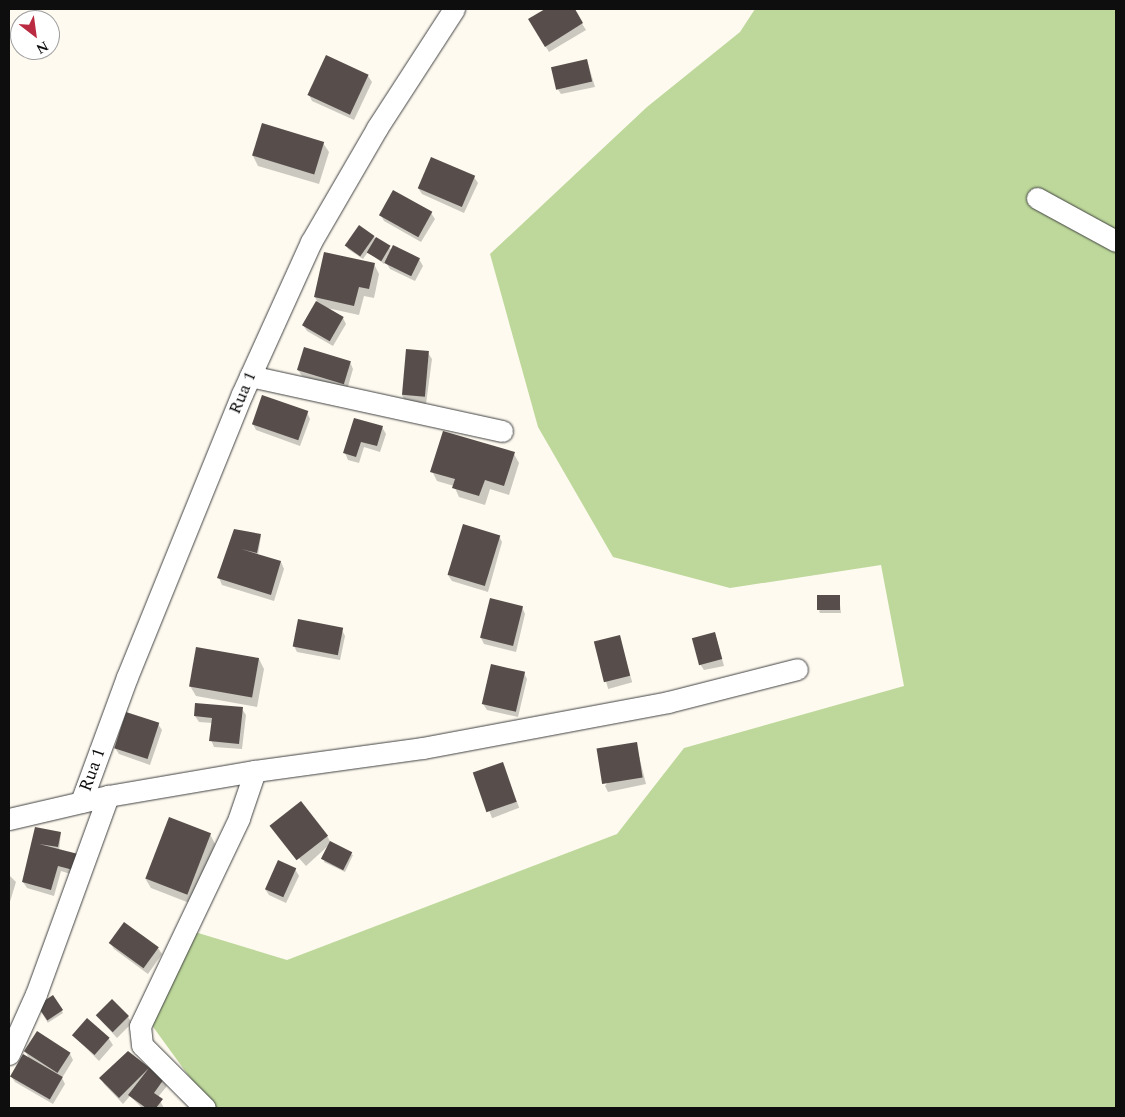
<!DOCTYPE html>
<html>
<head>
<meta charset="utf-8">
<style>
	body { margin:0 }
	#map { position:relative; width:1125px; height:1117px; overflow:hidden; background:#fefaf0; font-family:Spectral,serif }
	div>[style] { position:absolute }
	.forest>* { inset:0; background:#bdd89a }
	.shadow>* { inset:0; background:#0003; transform-origin:0 0 }
	.building>* { inset:0; background:#574e4b; transform-origin:0 0 }
	.roads { filter:drop-shadow(0 0 1px #414141) drop-shadow(0 0 1px #414141) }
	.street>* { height:21px; margin:-10.5px; padding:0 10.5px; transform-origin:10.5px; border-radius:10.5px; background:#fff }
	span { translate:-50% -50%; white-space:nowrap; text-align:center; line-height:1.15; -webkit-text-stroke:5px #fff; paint-order:stroke }
	.street-label { font-size:18px; color:#0e0e0e }
	.frame { position:absolute; inset:0; border:10px solid #0e0e0e; pointer-events:none }
	.north { position:absolute; left:10px; top:10px; width:50px; height:50px; box-sizing:border-box; background:#fff; border:1px solid #9f9f9f; border-radius:50%; rotate:150deg; font-size:14px; font-weight:700; line-height:20px; text-align:center; color:#0e0e0e }
	.north::after { content:''; display:block; margin:auto; width:18px; height:22px; background:#ba2b42; clip-path:polygon(50% 0,100% 100%,50% 72%,0 100%) }
</style>
</head>
<body>
<div id="map">
	<div class="forest">
		<div style="clip-path:polygon(755px 9px,1116px 9px,1116px 1108px,212px 1108px,143px 1013px,185px 929px,287px 960px,617px 834px,684px 748px,904px 686px,881px 565px,730px 588px,613px 557px,538px 427px,490px 254px,647px 107px,740px 32px)"></div>
	</div>
	<div class="shadow">
		<div style="clip-path:polygon(547px 9px,573px 9px,586px 30px,549px 52px,529px 19px)"></div>
		<div style="clip-path:polygon(587px 60px,595px 87px,561px 94px,557px 88px)"></div>
		<div style="clip-path:polygon(368px 76px,372px 82px,354px 120px,312px 101px,309px 95px)"></div>
		<div style="clip-path:polygon(323px 143px,329px 152px,319px 184px,258px 166px,253px 156px)"></div>
		<div style="clip-path:polygon(474px 177px,478px 183px,464px 213px,422px 194px,418px 188px)"></div>
		<div style="clip-path:polygon(431px 213px,435px 219px,421px 242px,384px 221px,380px 214px)"></div>
		<div style="clip-path:polygon(360px 227px,392px 250px,419px 259px,423px 266px,415px 281px,390px 269px,385px 261px,384px 264px,368px 252px,363px 259px,348px 249px,347px 246px)"></div>
		<div style="clip-path:polygon(374px 264px,379px 274px,374px 298px,364px 296px,359px 315px,327px 308px,343px 318px,346px 324px,333px 346px,307px 331px,303px 325px,317px 301px,315px 297px)"></div>
		<div style="clip-path:polygon(428px 353px,432px 359px,426px 404px,405px 401px,402px 395px)"></div>
		<div style="clip-path:polygon(350px 362px,353px 369px,347px 390px,302px 376px,298px 370px)"></div>
		<div style="clip-path:polygon(307px 412px,310px 419px,300px 446px,256px 430px,253px 424px)"></div>
		<div style="clip-path:polygon(355px 420px,382px 427px,386px 434px,380px 452px,364px 447px,359px 463px,348px 460px,345px 453px)"></div>
		<div style="clip-path:polygon(514px 454px,519px 463px,509px 495px,490px 489px,485px 505px,459px 497px,454px 486px,437px 481px,432px 471px)"></div>
		<div style="clip-path:polygon(261px 536px,258px 555px,281px 562px,284px 569px,274px 601px,222px 585px,219px 578px,229px 546px)"></div>
		<div style="clip-path:polygon(499px 536px,502px 542px,488px 592px,452px 581px,448px 575px)"></div>
		<div style="clip-path:polygon(839px 596px,841px 613px,820px 613px,819px 611px)"></div>
		<div style="clip-path:polygon(522px 607px,525px 614px,516px 652px,484px 644px,481px 638px)"></div>
		<div style="clip-path:polygon(342px 630px,345px 636px,340px 660px,297px 652px,294px 646px)"></div>
		<div style="clip-path:polygon(715px 634px,724px 666px,704px 670px,700px 664px)"></div>
		<div style="left:619px;top:636px;width:48px;height:25px;rotate:74deg"></div>
		<div style="clip-path:polygon(259px 659px,264px 669px,257px 707px,196px 696px,190px 686px)"></div>
		<div style="clip-path:polygon(524px 673px,527px 679px,518px 717px,487px 710px,483px 704px)"></div>
		<div style="clip-path:polygon(242px 709px,246px 715px,242px 749px,214px 747px,211px 740px,213px 723px,199px 722px,195px 716px)"></div>
		<div style="clip-path:polygon(158px 724px,162px 730px,150px 765px,119px 754px,115px 748px)"></div>
		<div style="clip-path:polygon(636px 744px,646px 784px,608px 792px,605px 786px)"></div>
		<div style="left:502px;top:763px;width:48px;height:29px;rotate:69deg"></div>
		<div style="clip-path:polygon(273px 829px,327px 836px,331px 843px,353px 855px,345px 872px,324px 862px,329px 845px,306px 866px)"></div>
		<div style="clip-path:polygon(61px 833px,59px 851px,80px 877px,61px 871px,54px 896px,27px 888px,23px 882px,34px 842px)"></div>
		<div style="clip-path:polygon(210px 834px,215px 844px,192px 904px,151px 888px,145px 878px)"></div>
		<div style="clip-path:polygon(295px 869px,299px 876px,286px 903px,269px 895px,265px 889px)"></div>
		<div style="clip-path:polygon(9px 875px,16px 882px,9px 905px)"></div>
		<div style="clip-path:polygon(110px 943px,158px 948px,162px 954px,148px 974px,114px 949px)"></div>
		<div style="left:53px;top:997px;width:19px;height:18px;rotate:58deg"></div>
		<div style="clip-path:polygon(97px 1016px,128px 1017px,132px 1023px,117px 1038px)"></div>
		<div style="clip-path:polygon(73px 1035px,109px 1039px,113px 1045px,99px 1061px)"></div>
		<div style="clip-path:polygon(25px 1051px,70px 1054px,73px 1060px,62px 1078px,65px 1084px,53px 1104px,15px 1082px,11px 1076px,30px 1060px)"></div>
		<div style="clip-path:polygon(128px 1052px,163px 1080px,167px 1086px,158px 1097px,164px 1108px,142px 1108px,130px 1096px,123px 1104px,104px 1084px,101px 1078px)"></div>
	</div>
	<div class="building">
		<div style="clip-path:polygon(545px 9px,575px 9px,583px 23px,545px 47px,528px 19px)"></div>
		<div style="left:326px;top:55px;width:47px;height:44px;rotate:25deg"></div>
		<div style="left:587px;top:59px;width:23px;height:37px;rotate:77deg"></div>
		<div style="left:262px;top:123px;width:65px;height:34px;rotate:17deg"></div>
		<div style="left:431px;top:157px;width:48px;height:34px;rotate:23deg"></div>
		<div style="left:393px;top:190px;width:45px;height:29px;rotate:29deg"></div>
		<div style="left:359px;top:225px;width:19px;height:25px;rotate:35deg"></div>
		<div style="left:376px;top:237px;width:17px;height:18px;rotate:31deg"></div>
		<div style="left:393px;top:245px;width:30px;height:20px;rotate:26deg"></div>
		<div style="clip-path:polygon(324px 252px,375px 263px,369px 289px,359px 287px,354px 306px,314px 297px)"></div>
		<div style="left:316px;top:301px;width:32px;height:28px;rotate:30deg"></div>
		<div style="left:304px;top:347px;width:49px;height:24px;rotate:17deg"></div>
		<div style="left:406px;top:349px;width:23px;height:46px;rotate:5deg"></div>
		<div style="left:262px;top:395px;width:49px;height:31px;rotate:19deg"></div>
		<div style="clip-path:polygon(354px 418px,383px 426px,377px 446px,361px 442px,356px 457px,343px 453px)"></div>
		<div style="clip-path:polygon(443px 431px,515px 452px,504px 486px,485px 480px,479px 496px,452px 488px,455px 479px,430px 472px)"></div>
		<div style="left:463px;top:524px;width:39px;height:53px;rotate:17deg"></div>
		<div style="clip-path:polygon(234px 529px,261px 534px,257px 553px,241px 549px,281px 561px,271px 595px,217px 578px)"></div>
		<div style="left:840px;top:595px;width:15px;height:23px;rotate:90deg"></div>
		<div style="left:490px;top:598px;width:34px;height:41px;rotate:14deg"></div>
		<div style="left:298px;top:619px;width:46px;height:28px;rotate:11deg"></div>
		<div style="left:715px;top:632px;width:28px;height:24px;rotate:75deg"></div>
		<div style="left:620px;top:635px;width:42px;height:27px;rotate:76deg"></div>
		<div style="left:196px;top:647px;width:64px;height:40px;rotate:10deg"></div>
		<div style="left:491px;top:664px;width:35px;height:41px;rotate:13deg"></div>
		<div style="clip-path:polygon(195px 703px,243px 707px,239px 744px,209px 741px,212px 718px,194px 716px)"></div>
		<div style="left:126px;top:712px;width:35px;height:38px;rotate:18deg"></div>
		<div style="left:637px;top:742px;width:36px;height:41px;rotate:81deg"></div>
		<div style="left:503px;top:762px;width:42px;height:32px;rotate:71deg"></div>
		<div style="left:301px;top:801px;width:44px;height:40px;rotate:52deg"></div>
		<div style="left:169px;top:817px;width:45px;height:66px;rotate:21deg"></div>
		<div style="clip-path:polygon(35px 827px,61px 832px,58px 847px,39px 844px,82px 855px,77px 871px,58px 866px,51px 890px,22px 882px)"></div>
		<div style="left:330px;top:841px;width:25px;height:20px;rotate:27deg"></div>
		<div style="left:278px;top:860px;width:20px;height:32px;rotate:24deg"></div>
		<div style="left:124px;top:922px;width:43px;height:26px;rotate:36deg"></div>
		<div style="left:53px;top:995px;width:18px;height:19px;rotate:56deg"></div>
		<div style="left:112px;top:999px;width:24px;height:23px;rotate:45deg"></div>
		<div style="left:87px;top:1018px;width:30px;height:23px;rotate:41deg"></div>
		<div style="left:37px;top:1031px;width:40px;height:24px;rotate:33deg"></div>
		<div style="clip-path:polygon(128px 1051px,164px 1079px,154px 1093px,163px 1099px,156px 1108px,146px 1108px,128px 1095px,149px 1068px,119px 1098px,99px 1078px)"></div>
		<div style="left:23px;top:1054px;width:46px;height:26px;rotate:30deg"></div>
	</div>
	<div class="roads">
		<div class="street">
			<div style="left:1037px;top:198px;width:90px;rotate:28.6deg"></div>
			<div style="left:250px;top:376px;width:258px;rotate:12.3deg"></div>
			<div style="left:81px;top:802px;width:133px;rotate:-69.8deg"></div>
			<div style="left:127px;top:677px;width:305px;rotate:-67.9deg"></div>
			<div style="left:242px;top:394px;width:167px;rotate:-65.6deg"></div>
			<div style="left:311px;top:242px;width:132px;rotate:-59.9deg"></div>
			<div style="left:377px;top:128px;width:142px;rotate:-57.1deg"></div>
			<div style="left:9px;top:819px;width:102px;rotate:-13.1deg"></div>
			<div style="left:108px;top:796px;width:149px;rotate:-9.7deg"></div>
			<div style="left:255px;top:771px;width:170px;rotate:-7.8deg"></div>
			<div style="left:423px;top:748px;width:249px;rotate:-10.6deg"></div>
			<div style="left:668px;top:702px;width:133px;rotate:-14.3deg"></div>
			<div style="left:9px;top:1054px;width:66px;rotate:-65.8deg"></div>
			<div style="left:36px;top:994px;width:211px;rotate:-70deg"></div>
			<div style="left:205px;top:1108px;width:89px;rotate:-135deg"></div>
			<div style="left:142px;top:1045px;width:19px;rotate:-96deg"></div>
			<div style="left:140px;top:1026px;width:230px;rotate:-64.5deg"></div>
			<div style="left:239px;top:818px;width:50px;rotate:-71.2deg"></div>
		</div>
	</div>
	<div class="street-label">
		<span style="left:243px;top:393px;rotate:-67deg">Rua 1</span>
		<span style="left:93px;top:770px;rotate:-70deg">Rua 1</span>
	</div>
	<div class="frame"></div>
	<div class="north">N</div>
</div>
</body>
</html>
